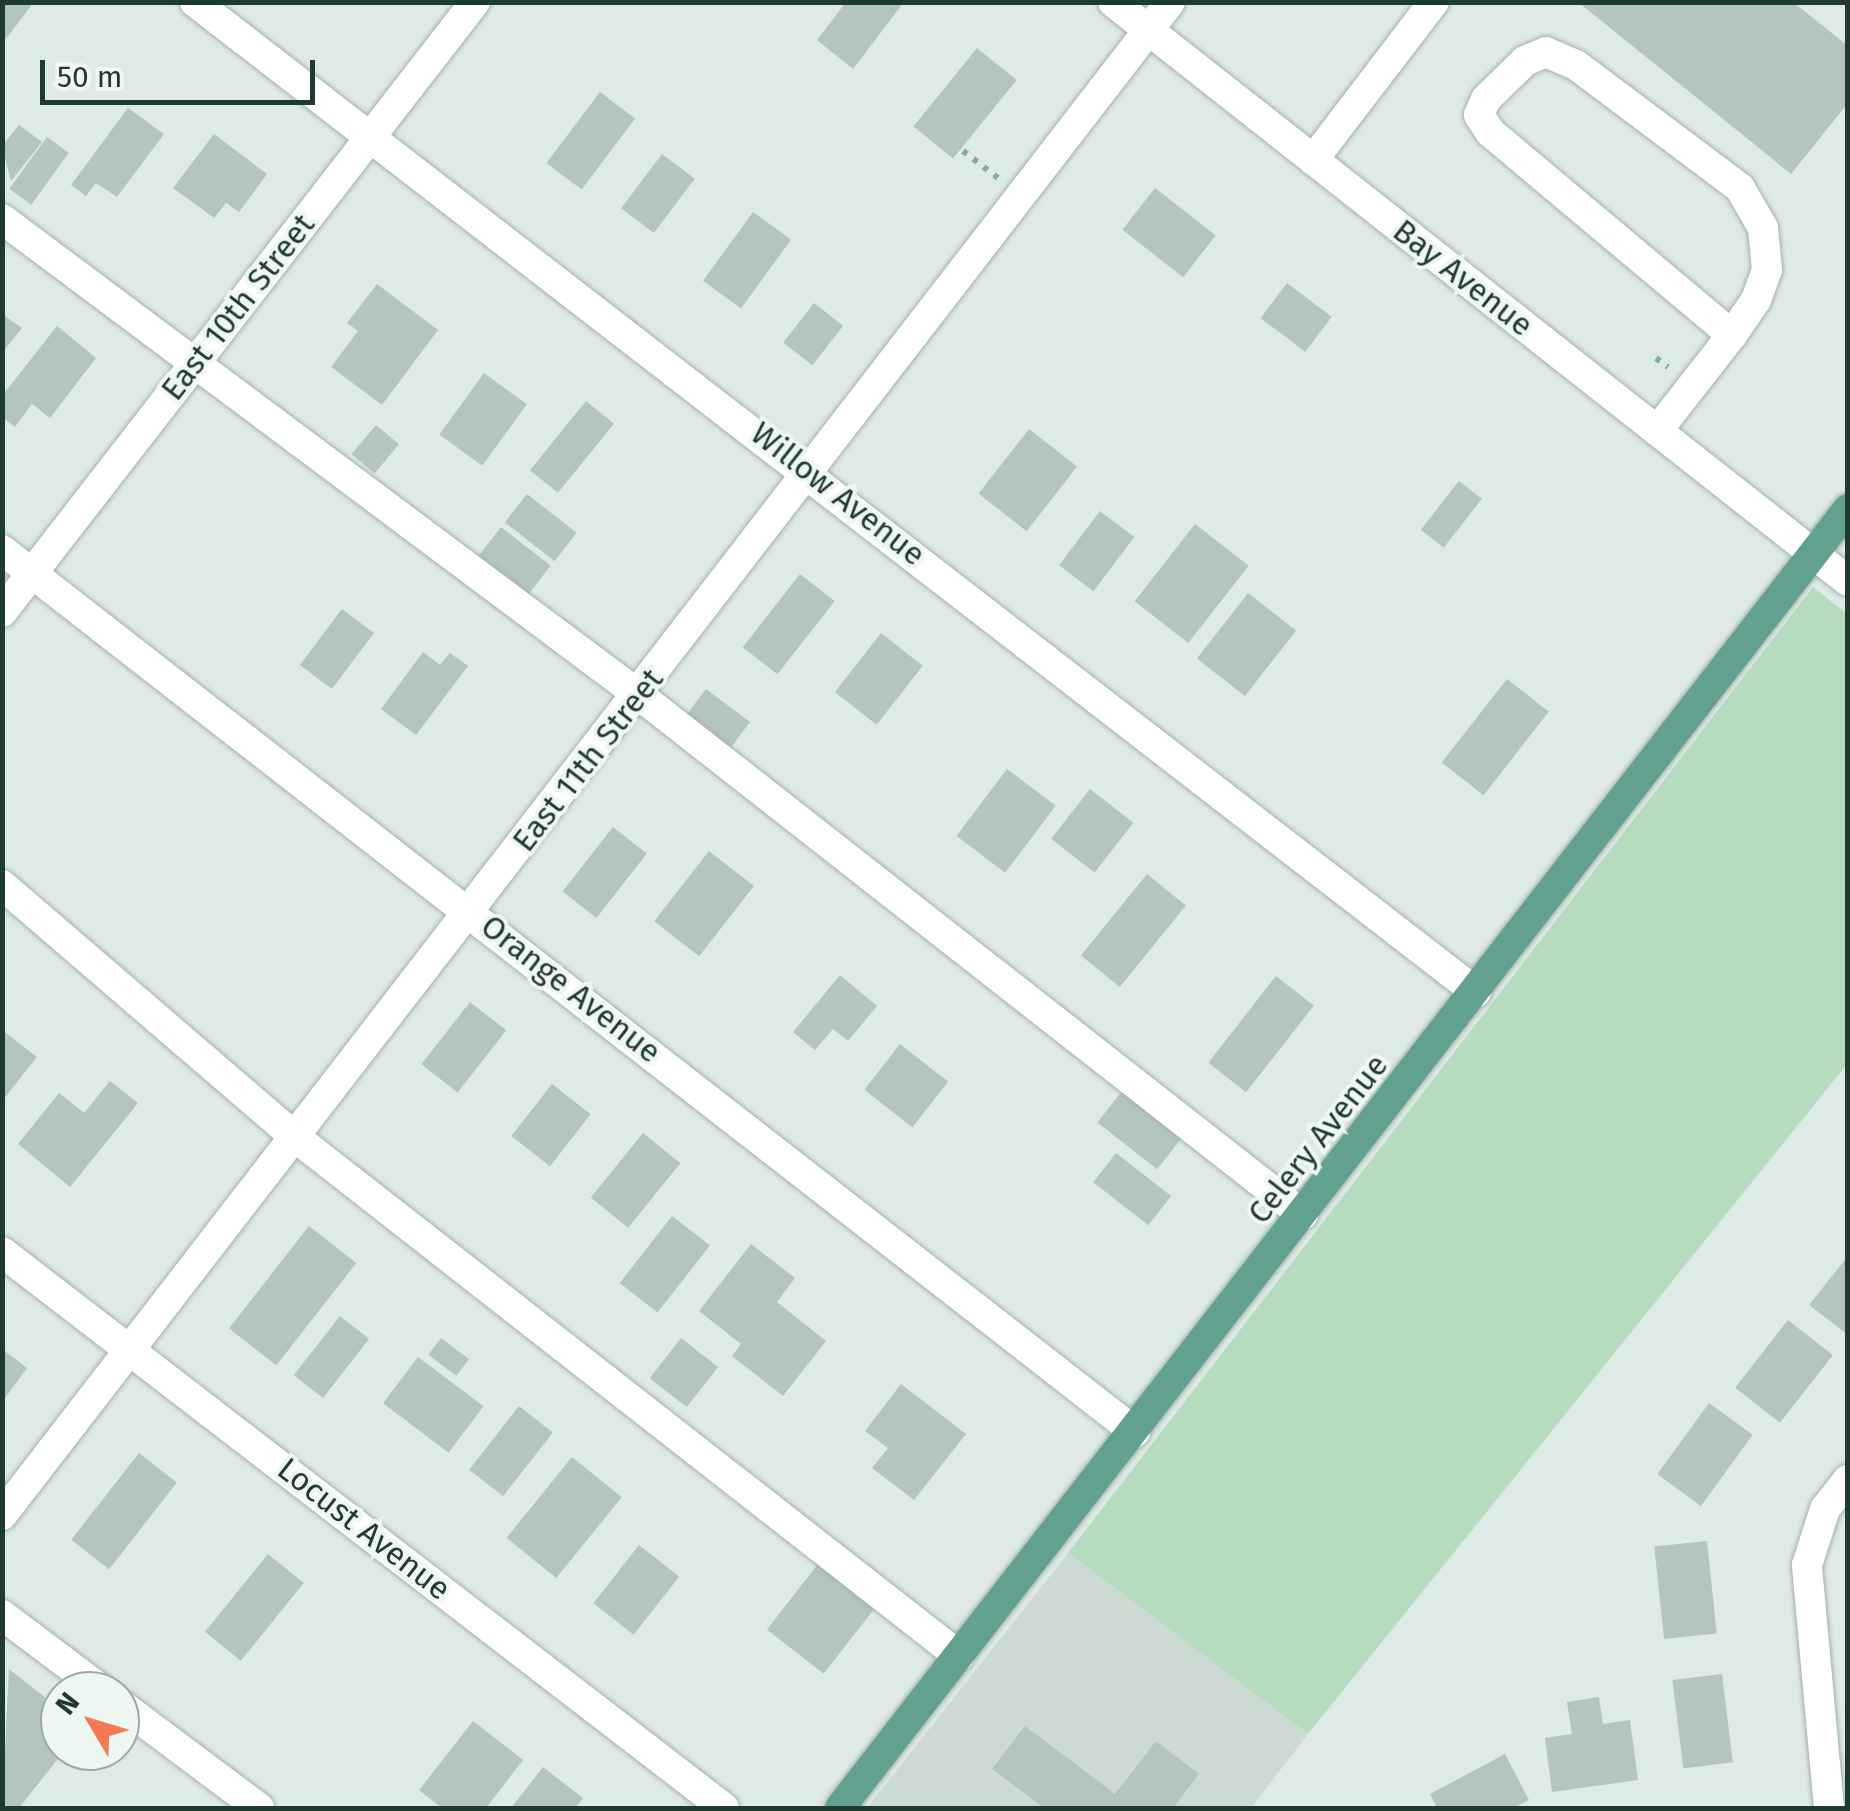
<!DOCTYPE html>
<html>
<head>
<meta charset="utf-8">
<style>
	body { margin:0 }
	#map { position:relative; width:1850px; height:1811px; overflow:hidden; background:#deeae5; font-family:"Fira Sans",sans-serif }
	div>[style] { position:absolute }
	.built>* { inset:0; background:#cddad4 }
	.green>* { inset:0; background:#b6dcc0 }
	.building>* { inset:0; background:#b4c5be; transform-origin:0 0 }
	.path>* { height:6px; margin-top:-3px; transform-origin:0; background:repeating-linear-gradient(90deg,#7eaf9f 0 5px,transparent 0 13px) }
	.roads { filter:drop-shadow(0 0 2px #a1b2ac) drop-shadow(0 0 2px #a1b2ac) }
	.minor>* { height:30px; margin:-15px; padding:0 15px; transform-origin:15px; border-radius:15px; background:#fff }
	.major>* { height:30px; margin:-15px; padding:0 15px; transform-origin:15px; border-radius:15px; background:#62a190 }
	span { translate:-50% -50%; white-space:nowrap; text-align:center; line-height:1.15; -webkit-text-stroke:8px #eff7f3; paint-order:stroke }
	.street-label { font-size:32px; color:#1f3a33 }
	.frame { position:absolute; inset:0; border:5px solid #1f3a33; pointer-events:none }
	.north { position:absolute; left:40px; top:1671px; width:100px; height:100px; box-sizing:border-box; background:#eff7f3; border:2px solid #9caba6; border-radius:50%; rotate:308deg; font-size:28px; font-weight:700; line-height:40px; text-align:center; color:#1f3a33 }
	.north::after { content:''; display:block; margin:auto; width:35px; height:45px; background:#f57952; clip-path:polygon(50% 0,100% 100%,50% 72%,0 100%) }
	.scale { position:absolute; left:40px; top:60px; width:275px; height:45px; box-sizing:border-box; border:5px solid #1f3a33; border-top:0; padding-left:12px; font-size:30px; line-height:35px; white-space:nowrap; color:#1f3a33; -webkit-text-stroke:8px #eff7f3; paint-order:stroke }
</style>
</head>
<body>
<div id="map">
	<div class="built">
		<div style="clip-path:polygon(1068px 1553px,1308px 1734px,1251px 1808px,867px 1808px)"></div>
	</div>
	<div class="green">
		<div style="clip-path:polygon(1813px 587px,1847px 614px,1847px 1064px,1308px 1734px,1068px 1553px)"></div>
	</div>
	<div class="building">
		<div style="clip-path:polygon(2px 2px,34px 2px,2px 44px)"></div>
		<div style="clip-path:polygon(846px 2px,904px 2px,853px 69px,817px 40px)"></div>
		<div style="clip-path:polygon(1578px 2px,1793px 2px,1848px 46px,1848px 103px,1791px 174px)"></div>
		<div style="left:977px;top:48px;width:51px;height:101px;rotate:39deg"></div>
		<div style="left:600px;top:92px;width:44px;height:89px;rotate:37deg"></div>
		<div style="clip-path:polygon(128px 108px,164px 134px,117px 197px,96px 183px,86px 196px,71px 185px)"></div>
		<div style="clip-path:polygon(19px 125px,42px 142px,11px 181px,2px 146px)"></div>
		<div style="clip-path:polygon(214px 134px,267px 174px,239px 212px,226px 203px,214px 218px,173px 188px)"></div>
		<div style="left:47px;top:137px;width:27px;height:64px;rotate:36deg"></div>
		<div style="left:662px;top:154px;width:41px;height:68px;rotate:37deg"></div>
		<div style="left:1155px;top:188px;width:77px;height:53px;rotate:38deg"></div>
		<div style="left:753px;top:212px;width:47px;height:85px;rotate:36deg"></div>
		<div style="left:1287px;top:283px;width:56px;height:44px;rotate:37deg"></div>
		<div style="clip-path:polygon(377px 284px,438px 330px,382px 405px,331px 367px,358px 331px,347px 323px)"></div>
		<div style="left:814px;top:303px;width:37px;height:50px;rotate:38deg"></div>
		<div style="clip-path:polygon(2px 314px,22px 328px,2px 353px)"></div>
		<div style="clip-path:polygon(57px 326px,96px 358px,50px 418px,32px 404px,15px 427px,2px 417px,2px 396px)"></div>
		<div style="left:484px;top:373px;width:53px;height:76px;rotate:36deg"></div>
		<div style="left:586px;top:401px;width:36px;height:89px;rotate:39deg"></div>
		<div style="left:376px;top:425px;width:30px;height:38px;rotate:40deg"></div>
		<div style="left:1029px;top:429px;width:61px;height:82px;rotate:38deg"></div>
		<div style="left:1459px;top:481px;width:29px;height:62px;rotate:38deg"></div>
		<div style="left:527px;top:494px;width:63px;height:36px;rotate:38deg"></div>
		<div style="left:1100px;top:511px;width:43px;height:68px;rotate:37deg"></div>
		<div style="left:1195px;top:524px;width:68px;height:98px;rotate:38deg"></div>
		<div style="left:501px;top:527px;width:63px;height:37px;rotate:38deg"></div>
		<div style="left:800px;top:574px;width:44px;height:93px;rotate:38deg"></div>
		<div style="left:1248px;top:593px;width:61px;height:83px;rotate:38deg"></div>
		<div style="left:342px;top:609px;width:40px;height:70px;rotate:37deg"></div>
		<div style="left:881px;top:633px;width:53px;height:75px;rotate:38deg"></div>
		<div style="clip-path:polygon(423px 652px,440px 665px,450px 653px,468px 666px,416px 735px,381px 709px)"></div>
		<div style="left:1507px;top:679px;width:53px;height:106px;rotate:38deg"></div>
		<div style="left:706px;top:689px;width:55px;height:38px;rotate:37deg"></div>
		<div style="left:1007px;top:769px;width:61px;height:84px;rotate:37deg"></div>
		<div style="left:1090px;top:789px;width:55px;height:63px;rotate:38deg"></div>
		<div style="left:613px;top:827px;width:43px;height:82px;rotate:38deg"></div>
		<div style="left:709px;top:851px;width:57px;height:89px;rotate:38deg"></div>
		<div style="left:1147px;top:874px;width:50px;height:105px;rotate:39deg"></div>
		<div style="clip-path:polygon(840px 975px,877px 1006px,848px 1041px,833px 1029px,815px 1050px,793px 1032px)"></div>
		<div style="left:1276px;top:976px;width:48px;height:110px;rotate:38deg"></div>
		<div style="left:470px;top:1002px;width:46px;height:79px;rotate:38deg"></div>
		<div style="clip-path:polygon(2px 1030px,37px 1057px,2px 1101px)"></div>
		<div style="left:900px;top:1044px;width:61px;height:58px;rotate:38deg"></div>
		<div style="clip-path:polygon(110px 1081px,138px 1103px,70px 1187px,18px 1144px,59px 1093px,84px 1113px)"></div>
		<div style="left:552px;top:1084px;width:49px;height:66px;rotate:38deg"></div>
		<div style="left:1122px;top:1091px;width:76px;height:40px;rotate:38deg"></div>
		<div style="left:643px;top:1133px;width:48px;height:83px;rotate:39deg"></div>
		<div style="left:1116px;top:1153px;width:70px;height:37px;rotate:38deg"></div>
		<div style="left:672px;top:1216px;width:48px;height:85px;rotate:38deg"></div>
		<div style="left:309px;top:1226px;width:60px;height:130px;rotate:38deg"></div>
		<div style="clip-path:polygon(751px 1244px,795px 1278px,777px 1302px,826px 1341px,783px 1396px,732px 1356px,741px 1344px,699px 1311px)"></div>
		<div style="clip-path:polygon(1848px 1256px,1848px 1335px,1809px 1305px)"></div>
		<div style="left:340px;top:1316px;width:37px;height:75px;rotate:38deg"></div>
		<div style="left:1788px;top:1320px;width:57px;height:86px;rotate:38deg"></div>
		<div style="left:441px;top:1338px;width:35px;height:21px;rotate:37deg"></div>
		<div style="left:681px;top:1338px;width:47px;height:51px;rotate:38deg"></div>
		<div style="clip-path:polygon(2px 1349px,27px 1368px,2px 1402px)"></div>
		<div style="left:418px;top:1357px;width:82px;height:58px;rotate:37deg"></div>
		<div style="clip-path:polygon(901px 1384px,966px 1434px,914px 1500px,872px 1468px,888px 1448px,865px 1431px)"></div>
		<div style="left:1709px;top:1403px;width:54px;height:88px;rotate:36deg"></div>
		<div style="left:519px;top:1406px;width:43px;height:81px;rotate:38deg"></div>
		<div style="left:139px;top:1453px;width:48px;height:110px;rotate:38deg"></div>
		<div style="left:572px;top:1457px;width:64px;height:104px;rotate:39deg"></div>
		<div style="left:1707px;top:1541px;width:93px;height:53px;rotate:84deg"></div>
		<div style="left:639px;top:1545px;width:51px;height:74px;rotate:38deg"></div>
		<div style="left:268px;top:1554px;width:46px;height:100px;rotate:39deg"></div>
		<div style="left:818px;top:1564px;width:72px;height:83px;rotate:38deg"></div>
		<div style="clip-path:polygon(9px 1669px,60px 1709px,64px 1751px,19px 1808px,2px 1808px)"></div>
		<div style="left:1722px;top:1674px;width:89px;height:50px;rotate:83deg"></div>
		<div style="clip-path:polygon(1599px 1697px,1603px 1724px,1630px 1720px,1638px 1780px,1552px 1792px,1545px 1738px,1572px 1734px,1567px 1702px)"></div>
		<div style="clip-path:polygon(473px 1721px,523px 1760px,486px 1808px,442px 1808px,419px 1790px)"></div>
		<div style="clip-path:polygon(1025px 1726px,1115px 1794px,1156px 1741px,1199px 1774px,1173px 1808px,1044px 1808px,992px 1769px)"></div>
		<div style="clip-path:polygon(1505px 1754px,1529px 1800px,1513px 1808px,1437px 1808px,1430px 1794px)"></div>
		<div style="clip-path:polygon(543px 1767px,583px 1798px,575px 1808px,511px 1808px)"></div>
	</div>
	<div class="path">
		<div style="left:963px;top:151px;width:44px;rotate:37.6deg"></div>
		<div style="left:1656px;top:358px;width:15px;rotate:37deg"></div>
	</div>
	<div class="roads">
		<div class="minor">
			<div style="left:195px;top:2px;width:1619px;rotate:37.7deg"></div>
			<div style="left:1113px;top:2px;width:936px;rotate:38.23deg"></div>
			<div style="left:1313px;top:160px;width:199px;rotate:-52.6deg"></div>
			<div style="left:2px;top:219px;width:795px;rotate:36.77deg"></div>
			<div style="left:639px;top:695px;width:843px;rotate:38.07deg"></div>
			<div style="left:1657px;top:431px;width:122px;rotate:-52deg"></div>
			<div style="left:1732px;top:335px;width:42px;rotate:-55.6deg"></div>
			<div style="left:1756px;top:300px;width:32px;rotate:-70deg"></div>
			<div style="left:1767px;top:270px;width:42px;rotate:-95.4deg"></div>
			<div style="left:1763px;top:228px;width:46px;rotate:-119.9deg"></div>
			<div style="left:1740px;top:188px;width:205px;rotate:-143.1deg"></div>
			<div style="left:1576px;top:65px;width:33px;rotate:-157deg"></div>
			<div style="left:1546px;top:52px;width:23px;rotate:157deg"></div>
			<div style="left:1525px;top:61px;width:54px;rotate:135.7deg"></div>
			<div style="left:1486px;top:99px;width:17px;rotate:114deg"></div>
			<div style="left:1479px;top:115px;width:20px;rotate:57deg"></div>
			<div style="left:1490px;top:132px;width:316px;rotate:40deg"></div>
			<div style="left:2px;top:550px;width:1436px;rotate:37.9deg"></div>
			<div style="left:2px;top:612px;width:772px;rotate:-52.21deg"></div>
			<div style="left:2px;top:885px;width:386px;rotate:40.7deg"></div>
			<div style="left:295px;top:1137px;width:843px;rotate:38.01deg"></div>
			<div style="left:2px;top:1252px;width:911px;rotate:37.6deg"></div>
			<div style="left:2px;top:1515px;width:1911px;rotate:-52.33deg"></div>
			<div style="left:2px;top:1615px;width:126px;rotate:37deg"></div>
			<div style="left:120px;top:1704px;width:174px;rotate:36.8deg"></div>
			<div style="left:1829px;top:1808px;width:244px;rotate:-95.2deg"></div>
			<div style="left:1807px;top:1565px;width:59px;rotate:-72.2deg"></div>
			<div style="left:1825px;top:1509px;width:37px;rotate:-52deg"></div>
		</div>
		<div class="major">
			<div style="left:840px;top:1808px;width:1644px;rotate:-52.19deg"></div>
		</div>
	</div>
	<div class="street-label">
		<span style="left:1463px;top:278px;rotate:38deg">Bay Avenue</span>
		<span style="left:238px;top:307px;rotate:-52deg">East 10th Street</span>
		<span style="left:838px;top:494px;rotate:38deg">Willow Avenue</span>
		<span style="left:588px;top:760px;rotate:-52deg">East 11th Street</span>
		<span style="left:571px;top:989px;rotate:38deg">Orange Avenue</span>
		<span style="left:1318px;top:1139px;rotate:-52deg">Celery Avenue</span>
		<span style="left:364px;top:1529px;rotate:38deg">Locust Avenue</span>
	</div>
	<div class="frame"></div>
	<div class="north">N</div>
	<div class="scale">50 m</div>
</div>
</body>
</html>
